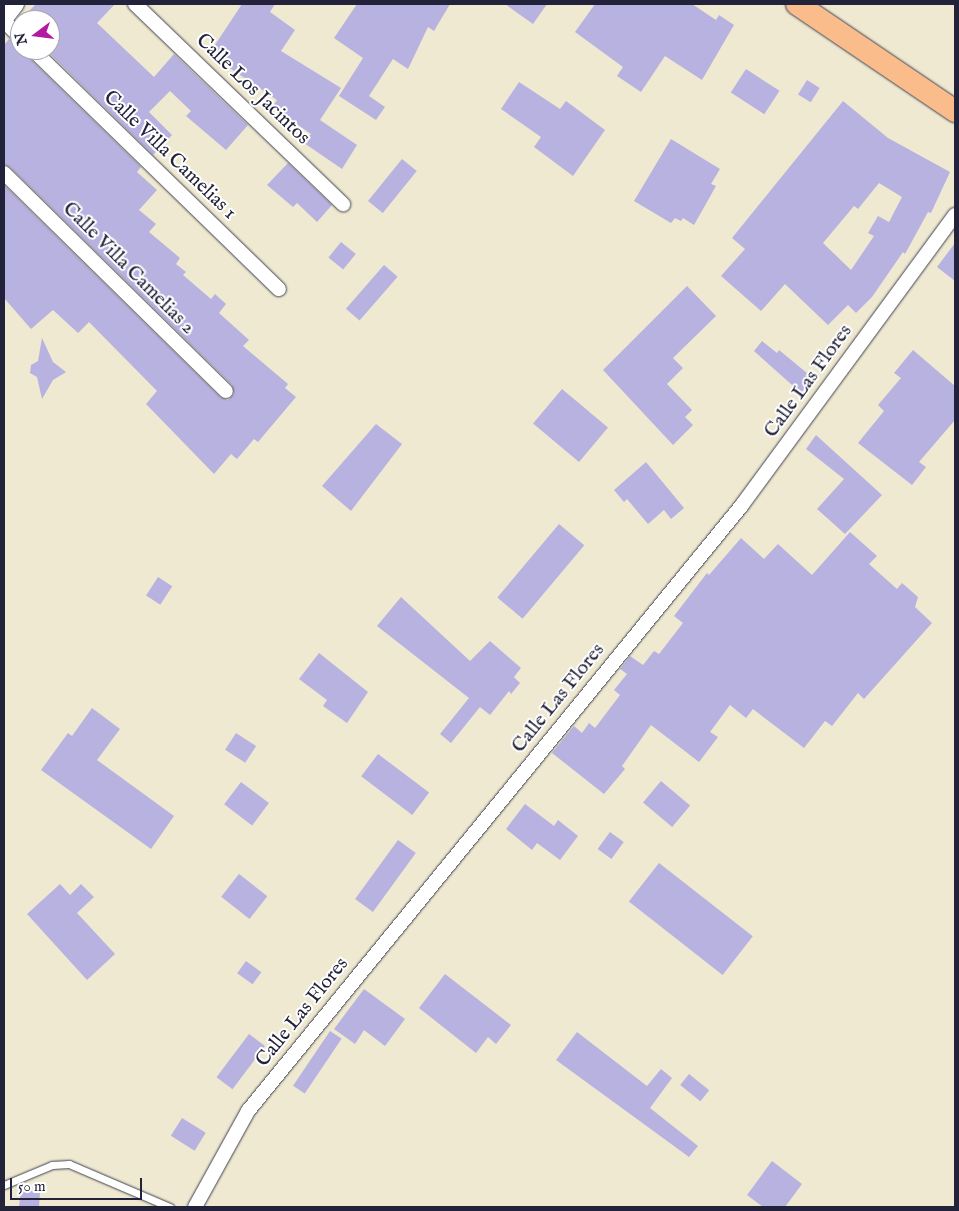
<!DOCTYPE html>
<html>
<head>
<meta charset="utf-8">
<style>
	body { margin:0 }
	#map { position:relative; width:959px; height:1211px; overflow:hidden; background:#eee9d0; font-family:"IM FELL English",serif }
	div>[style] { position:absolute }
	.building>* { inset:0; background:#b8b2e1; transform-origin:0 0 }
	.roads { filter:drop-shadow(0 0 1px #414051) drop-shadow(0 0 1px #414051) }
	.service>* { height:7px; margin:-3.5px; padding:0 3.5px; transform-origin:3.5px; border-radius:3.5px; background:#fff }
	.minor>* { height:14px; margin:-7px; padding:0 7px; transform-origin:7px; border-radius:7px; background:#fff }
	.tertiary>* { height:18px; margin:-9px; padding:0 9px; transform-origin:9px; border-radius:9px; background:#fff }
	.primary>* { height:22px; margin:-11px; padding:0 11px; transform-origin:11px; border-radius:11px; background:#f9bc8a }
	span { translate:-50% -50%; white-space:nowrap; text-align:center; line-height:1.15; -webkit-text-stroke:4px #fff; paint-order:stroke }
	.street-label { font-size:20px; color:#22223b }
	.frame { position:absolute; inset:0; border:5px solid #22223b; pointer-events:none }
	.north { position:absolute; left:10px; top:10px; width:50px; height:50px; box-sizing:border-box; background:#fff; border:1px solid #a7a7b1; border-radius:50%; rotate:255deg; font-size:14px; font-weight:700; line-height:20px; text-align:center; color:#22223b }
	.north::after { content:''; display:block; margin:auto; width:18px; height:22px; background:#b5179e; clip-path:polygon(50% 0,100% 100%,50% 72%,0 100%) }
	.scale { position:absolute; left:10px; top:1178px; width:132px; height:22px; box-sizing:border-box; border:2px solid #22223b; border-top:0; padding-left:6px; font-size:15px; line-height:18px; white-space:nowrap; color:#22223b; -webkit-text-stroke:4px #fff; paint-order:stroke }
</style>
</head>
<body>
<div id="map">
	<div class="building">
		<div style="clip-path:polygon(36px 4px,115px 4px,97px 23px,154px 77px,174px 54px,248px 125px,226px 150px,186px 116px,191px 111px,170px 91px,149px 112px,172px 135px,153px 155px,46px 50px,50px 50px,50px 20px,20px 20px)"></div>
		<div style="clip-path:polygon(242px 4px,275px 4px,270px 12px,295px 30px,281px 51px,341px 88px,320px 120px,357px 145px,342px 169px,304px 143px,311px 134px,272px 107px,277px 100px,209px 54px)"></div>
		<div style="clip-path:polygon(357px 4px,450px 4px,434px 31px,428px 27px,408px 69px,393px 59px,369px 96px,385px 107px,376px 120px,339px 96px,363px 58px,334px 38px)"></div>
		<div style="clip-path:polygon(505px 4px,547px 4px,533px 24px)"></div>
		<div style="clip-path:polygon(595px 4px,692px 4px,716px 20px,719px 15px,734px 25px,702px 80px,665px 56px,641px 92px,617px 76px,623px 67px,575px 32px)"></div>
		<div style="clip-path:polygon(9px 39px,20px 46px,20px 50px,24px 50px,27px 56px,141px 167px,137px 172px,157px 190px,139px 210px,156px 224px,149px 232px,180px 258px,176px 264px,186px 272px,183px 275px,211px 299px,215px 294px,226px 304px,219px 313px,249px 340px,243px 346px,288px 384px,285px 388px,296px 397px,258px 442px,254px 439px,237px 459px,231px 454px,214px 474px,146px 404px,157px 391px,89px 322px,78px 333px,53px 310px,31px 329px,4px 298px,4px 185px,220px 397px,228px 400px,234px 394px,232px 385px,10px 167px,4px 164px,4px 45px)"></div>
		<div style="left:746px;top:69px;width:40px;height:28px;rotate:33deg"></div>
		<div style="left:807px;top:80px;width:15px;height:17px;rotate:32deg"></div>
		<div style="clip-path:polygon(519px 82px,560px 109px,566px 101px,605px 130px,573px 176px,534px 147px,541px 137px,501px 109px)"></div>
		<div style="clip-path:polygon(evenodd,843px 101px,888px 138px,950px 172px,931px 213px,928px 212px,905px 254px,903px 252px,872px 297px,856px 313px,848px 305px,828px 325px,785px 284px,761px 311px,721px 276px,745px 249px,732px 238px,843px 101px,879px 183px,902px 197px,889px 222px,878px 216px,868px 233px,874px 236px,851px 270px,823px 243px,854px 206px,858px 209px,879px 183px)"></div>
		<div style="clip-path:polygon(671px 139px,720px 169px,711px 184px,716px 186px,694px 225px,683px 218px,681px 221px,675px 218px,671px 223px,634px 201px)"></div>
		<div style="left:402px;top:159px;width:19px;height:54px;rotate:39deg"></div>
		<div style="clip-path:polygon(288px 163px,332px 205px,317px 222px,297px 203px,293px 207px,267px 185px)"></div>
		<div style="left:341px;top:242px;width:19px;height:20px;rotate:39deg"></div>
		<div style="clip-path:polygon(955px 243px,955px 281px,937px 267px)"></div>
		<div style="left:384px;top:265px;width:18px;height:58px;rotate:41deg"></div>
		<div style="clip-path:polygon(687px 286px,716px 316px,673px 358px,683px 368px,667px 384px,692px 410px,685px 417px,693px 425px,673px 445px,603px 370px)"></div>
		<div style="clip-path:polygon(42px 338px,53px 362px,66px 372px,53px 380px,42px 399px,37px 377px,30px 373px,31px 365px,38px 361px)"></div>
		<div style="clip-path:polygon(762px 341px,777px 353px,779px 350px,813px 378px,801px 393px,754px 351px)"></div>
		<div style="clip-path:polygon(913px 350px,955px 386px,955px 420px,919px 462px,926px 467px,912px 485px,858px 443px,884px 411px,878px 405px,901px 378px,894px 373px)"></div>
		<div style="left:562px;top:389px;width:60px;height:45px;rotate:40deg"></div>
		<div style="clip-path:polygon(376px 424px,402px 444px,351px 511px,322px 486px)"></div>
		<div style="clip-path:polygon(816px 435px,882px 495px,845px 534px,817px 509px,844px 479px,806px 449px)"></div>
		<div style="clip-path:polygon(646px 462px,684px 508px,671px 519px,664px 510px,648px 524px,627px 499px,624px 502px,614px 490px)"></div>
		<div style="left:559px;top:524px;width:33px;height:96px;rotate:40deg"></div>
		<div style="clip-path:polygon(850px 532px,877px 556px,869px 564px,897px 589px,902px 583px,918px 597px,915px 607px,932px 623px,864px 699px,858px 693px,832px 726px,825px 721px,804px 748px,753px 709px,746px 718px,730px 705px,710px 732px,718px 737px,699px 762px,651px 725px,622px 766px,625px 769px,604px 794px,552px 753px,574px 726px,582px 733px,589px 723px,595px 728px,620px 695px,614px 690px,627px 674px,620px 669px,628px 659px,630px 656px,643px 665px,654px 651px,659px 654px,683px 623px,674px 616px,707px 573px,709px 575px,741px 538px,764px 559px,778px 544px,812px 575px)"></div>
		<div style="left:158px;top:577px;width:17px;height:22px;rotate:33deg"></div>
		<div style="clip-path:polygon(401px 597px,470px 661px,490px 641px,521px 668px,514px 677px,520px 683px,511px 694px,509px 691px,490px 715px,480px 707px,451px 743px,440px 734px,469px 698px,377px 626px)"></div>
		<div style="clip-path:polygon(319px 653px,368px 692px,347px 723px,323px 706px,327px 700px,299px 679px)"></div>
		<div style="clip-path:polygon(92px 708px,120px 729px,97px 760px,174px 816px,151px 849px,41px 770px,68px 733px,72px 736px)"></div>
		<div style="left:236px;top:733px;width:24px;height:20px;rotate:33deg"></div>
		<div style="left:378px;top:754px;width:64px;height:28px;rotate:37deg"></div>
		<div style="left:661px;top:781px;width:38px;height:28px;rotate:40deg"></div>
		<div style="left:241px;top:782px;width:35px;height:28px;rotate:37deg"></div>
		<div style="clip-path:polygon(525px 804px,554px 826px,558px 820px,578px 836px,560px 860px,537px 843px,532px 850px,506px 829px)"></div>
		<div style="left:610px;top:832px;width:17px;height:21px;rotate:36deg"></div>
		<div style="left:398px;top:840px;width:22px;height:73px;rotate:36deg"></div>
		<div style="left:659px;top:863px;width:119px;height:49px;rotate:38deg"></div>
		<div style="left:239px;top:874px;width:36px;height:29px;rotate:38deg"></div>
		<div style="clip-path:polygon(60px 884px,70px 895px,81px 884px,94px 897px,77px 913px,115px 954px,87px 980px,27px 914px)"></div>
		<div style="left:246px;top:961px;width:19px;height:15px;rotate:36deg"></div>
		<div style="clip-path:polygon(445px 974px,511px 1025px,496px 1044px,488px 1037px,476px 1053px,419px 1008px)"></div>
		<div style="clip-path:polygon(364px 989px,405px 1019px,385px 1046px,364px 1030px,355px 1044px,334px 1029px)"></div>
		<div style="left:330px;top:1031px;width:14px;height:66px;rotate:34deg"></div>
		<div style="clip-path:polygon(577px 1032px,647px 1086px,661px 1069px,672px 1078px,650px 1108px,698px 1146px,689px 1157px,556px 1060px)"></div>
		<div style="left:249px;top:1034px;width:20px;height:54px;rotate:37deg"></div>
		<div style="left:689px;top:1074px;width:26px;height:14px;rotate:39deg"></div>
		<div style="left:182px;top:1118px;width:28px;height:21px;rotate:32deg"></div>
		<div style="clip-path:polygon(772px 1161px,802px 1184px,785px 1207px,763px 1207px,747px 1195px)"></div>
		<div style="clip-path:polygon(21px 1189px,40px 1192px,39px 1207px,19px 1207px)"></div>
	</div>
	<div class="roads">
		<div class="service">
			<div style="left:4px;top:1185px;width:52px;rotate:-22.6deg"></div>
			<div style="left:52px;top:1165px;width:17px;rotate:-3deg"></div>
			<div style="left:69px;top:1164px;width:110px;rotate:23.1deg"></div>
		</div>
		<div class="minor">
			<div style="left:135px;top:4px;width:289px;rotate:43.9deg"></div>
			<div style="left:4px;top:21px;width:23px;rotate:45deg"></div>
			<div style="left:33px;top:50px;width:343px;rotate:44.2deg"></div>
			<div style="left:4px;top:173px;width:311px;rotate:44.5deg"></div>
			<div style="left:195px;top:1207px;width:110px;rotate:-61.1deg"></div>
			<div style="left:248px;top:1111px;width:782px;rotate:-50.81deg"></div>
			<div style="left:742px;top:505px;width:360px;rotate:-53.7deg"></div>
		</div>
		<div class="tertiary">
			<div style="left:4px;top:18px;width:18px;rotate:-52deg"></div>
		</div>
		<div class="primary">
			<div style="left:797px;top:4px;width:191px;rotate:34.1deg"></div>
		</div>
	</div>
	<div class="street-label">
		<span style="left:253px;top:89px;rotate:44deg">Calle Los Jacintos</span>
		<span style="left:170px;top:155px;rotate:44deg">Calle Villa Camelias 1</span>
		<span style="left:129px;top:268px;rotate:45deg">Calle Villa Camelias 2</span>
		<span style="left:808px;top:381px;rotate:-54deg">Calle Las Flores</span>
		<span style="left:558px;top:698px;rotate:-51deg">Calle Las Flores</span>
		<span style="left:302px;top:1012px;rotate:-51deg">Calle Las Flores</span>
	</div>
	<div class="frame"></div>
	<div class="north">N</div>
	<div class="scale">50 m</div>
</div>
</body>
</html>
